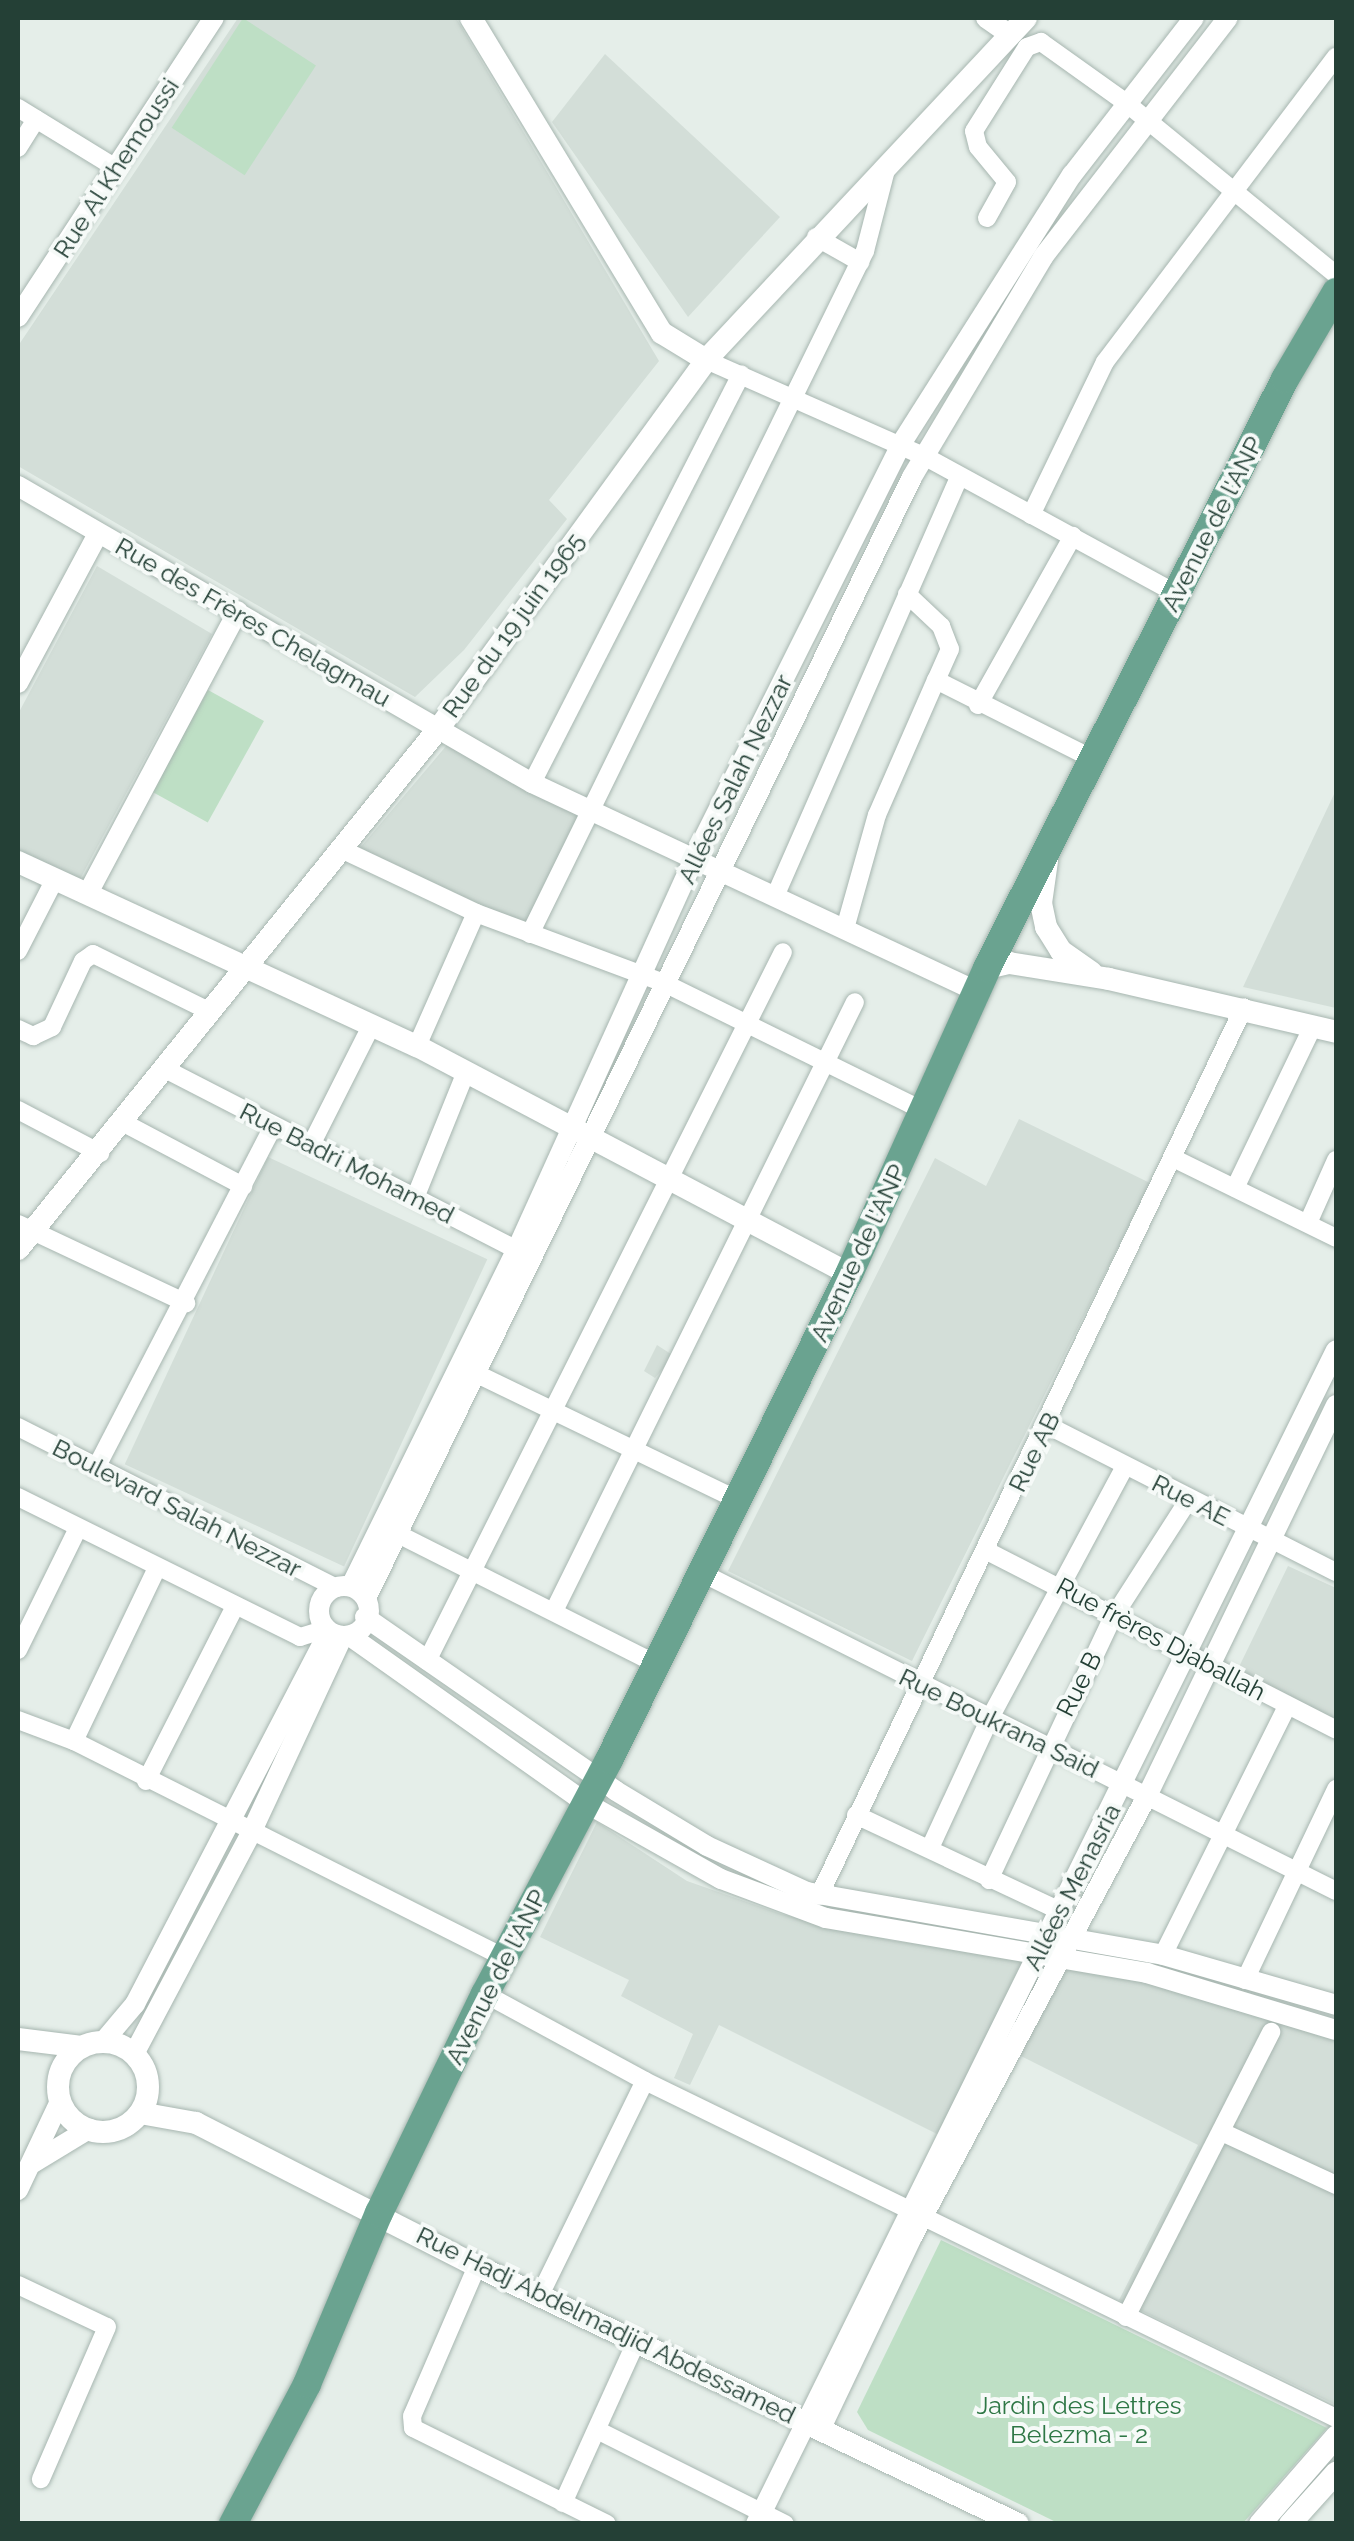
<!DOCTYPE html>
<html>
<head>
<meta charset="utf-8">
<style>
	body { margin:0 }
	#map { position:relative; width:1354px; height:2541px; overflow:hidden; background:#e5eee9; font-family:Raleway,sans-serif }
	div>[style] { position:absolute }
	.built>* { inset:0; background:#d3ded8; transform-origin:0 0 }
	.green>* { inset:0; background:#bedfc5; transform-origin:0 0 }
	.roads { filter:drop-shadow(0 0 2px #a7b6b0) drop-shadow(0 0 2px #a7b6b0) }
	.minor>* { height:18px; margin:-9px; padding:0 9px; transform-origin:9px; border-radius:9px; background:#fff }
	.tertiary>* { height:20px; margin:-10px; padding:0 10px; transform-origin:10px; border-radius:10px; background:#fff }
	.tertiary>.ring { margin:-10px; padding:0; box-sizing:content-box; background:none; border:20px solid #fff; border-radius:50% }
	.secondary>* { height:22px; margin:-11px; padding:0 11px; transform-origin:11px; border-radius:11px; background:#fff }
	.secondary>.ring { margin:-11px; padding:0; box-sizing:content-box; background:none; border:22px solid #fff; border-radius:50% }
	.primary>* { height:28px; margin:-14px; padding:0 14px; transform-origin:14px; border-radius:14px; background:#6aa390 }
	span { translate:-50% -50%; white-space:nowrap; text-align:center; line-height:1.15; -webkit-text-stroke:8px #f6faf8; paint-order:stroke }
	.street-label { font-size:25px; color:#244036 }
	.park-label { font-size:25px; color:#2e7745 }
	.frame { position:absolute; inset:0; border:20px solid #244036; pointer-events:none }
</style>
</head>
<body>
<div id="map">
	<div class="built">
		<div style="clip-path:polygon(238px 18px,456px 18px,659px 361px,549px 500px,567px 519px,464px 650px,415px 697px,18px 466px,18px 346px)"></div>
		<div style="clip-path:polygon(605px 54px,780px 217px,688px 317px,552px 122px)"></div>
		<div style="clip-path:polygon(97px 566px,212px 634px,79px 881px,18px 851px,18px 714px)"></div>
		<div style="clip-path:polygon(452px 739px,596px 813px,538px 932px,360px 848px)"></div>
		<div style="clip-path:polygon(1336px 790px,1336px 1008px,1243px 987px)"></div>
		<div style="clip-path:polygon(1019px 1119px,1150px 1183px,912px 1661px,728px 1571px,935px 1158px,986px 1186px)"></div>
		<div style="left:268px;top:1157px;width:242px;height:339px;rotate:25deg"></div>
		<div style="clip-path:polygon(657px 1345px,674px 1356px,655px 1378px,644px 1371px)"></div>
		<div style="clip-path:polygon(1288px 1566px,1336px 1588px,1336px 1722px,1236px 1673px)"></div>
		<div style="clip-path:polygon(597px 1822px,687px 1881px,781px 1914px,894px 1941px,1071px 1961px,1336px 2036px,1336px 2405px,1119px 2300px,1198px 2145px,985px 2038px,939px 2135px,719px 2025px,690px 2085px,674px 2078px,693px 2034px,621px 1996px,629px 1980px,540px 1937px)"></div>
	</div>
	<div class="green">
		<div style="left:243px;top:18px;width:87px;height:131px;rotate:33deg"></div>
		<div style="left:208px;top:690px;width:64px;height:116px;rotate:29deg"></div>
		<div style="clip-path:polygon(941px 2240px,1327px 2428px,1243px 2523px,1058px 2523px,868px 2430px,857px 2412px)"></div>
	</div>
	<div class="roads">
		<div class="minor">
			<div style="left:18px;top:108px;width:115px;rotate:31.5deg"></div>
			<div style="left:18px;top:148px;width:34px;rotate:-58deg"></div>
			<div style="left:987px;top:218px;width:41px;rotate:-60.9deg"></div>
			<div style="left:1007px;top:182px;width:45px;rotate:-129.6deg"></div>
			<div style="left:978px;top:147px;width:16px;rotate:-104deg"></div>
			<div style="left:974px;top:131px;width:99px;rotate:-57.8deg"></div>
			<div style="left:1027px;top:47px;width:15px;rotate:-20deg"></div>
			<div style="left:1041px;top:42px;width:103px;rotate:35.5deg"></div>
			<div style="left:1125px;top:102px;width:273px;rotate:39.3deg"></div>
			<div style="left:816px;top:237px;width:51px;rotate:29.6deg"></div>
			<div style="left:706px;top:360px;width:238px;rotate:23.8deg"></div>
			<div style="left:924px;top:456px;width:288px;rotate:28.6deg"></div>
			<div style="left:1031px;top:515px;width:170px;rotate:-64.2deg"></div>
			<div style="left:1105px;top:362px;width:383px;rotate:-52.9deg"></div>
			<div style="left:907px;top:594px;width:47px;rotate:43.3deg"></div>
			<div style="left:941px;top:626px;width:25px;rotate:69deg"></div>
			<div style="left:950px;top:649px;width:34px;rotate:114deg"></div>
			<div style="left:978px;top:705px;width:194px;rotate:-60.7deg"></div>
			<div style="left:532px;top:783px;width:459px;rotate:-62.9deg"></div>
			<div style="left:343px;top:850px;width:147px;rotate:25.3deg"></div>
			<div style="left:476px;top:913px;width:201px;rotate:20.4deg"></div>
			<div style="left:664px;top:983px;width:290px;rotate:26.2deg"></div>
			<div style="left:777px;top:892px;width:451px;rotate:-66.3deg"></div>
			<div style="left:846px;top:925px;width:114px;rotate:-74.3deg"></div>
			<div style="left:877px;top:815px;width:147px;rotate:-66.4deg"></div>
			<div style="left:936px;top:680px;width:178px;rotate:26.7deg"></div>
			<div style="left:530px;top:934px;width:761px;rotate:-63.87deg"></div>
			<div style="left:865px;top:251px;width:88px;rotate:-75.5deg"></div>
			<div style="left:18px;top:951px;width:81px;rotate:-62.8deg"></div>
			<div style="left:18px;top:1029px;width:17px;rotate:25deg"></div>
			<div style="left:33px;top:1036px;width:21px;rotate:-25deg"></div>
			<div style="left:52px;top:1027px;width:73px;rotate:-64.8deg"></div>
			<div style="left:83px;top:961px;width:12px;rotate:-35deg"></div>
			<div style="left:93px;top:954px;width:129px;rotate:26.2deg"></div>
			<div style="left:417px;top:1046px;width:145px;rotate:-66.1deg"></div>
			<div style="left:165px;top:1069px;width:409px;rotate:27.2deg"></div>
			<div style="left:18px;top:1110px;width:93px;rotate:27.7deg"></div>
			<div style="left:124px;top:1123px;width:135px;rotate:27.9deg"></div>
			<div style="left:311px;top:1145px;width:133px;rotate:-63.2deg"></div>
			<div style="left:1175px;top:1159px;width:179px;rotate:26.1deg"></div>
			<div style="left:1235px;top:1188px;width:180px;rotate:-64.3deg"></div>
			<div style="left:415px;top:1198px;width:136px;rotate:-68deg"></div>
			<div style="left:1308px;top:1223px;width:69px;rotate:-66deg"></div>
			<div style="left:18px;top:1224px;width:186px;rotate:25.2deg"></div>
			<div style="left:473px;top:1372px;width:294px;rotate:25.8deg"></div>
			<div style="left:1047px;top:1425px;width:324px;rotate:27deg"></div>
			<div style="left:18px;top:1427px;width:357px;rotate:26.8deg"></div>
			<div style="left:96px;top:1468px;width:385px;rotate:-62.6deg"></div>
			<div style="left:18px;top:1497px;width:315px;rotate:26.4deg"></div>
			<div style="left:300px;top:1637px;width:24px;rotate:-17deg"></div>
			<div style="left:388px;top:1529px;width:298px;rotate:26.7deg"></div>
			<div style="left:985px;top:1550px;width:394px;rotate:27.1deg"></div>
			<div style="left:702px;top:1573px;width:709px;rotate:26.64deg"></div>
			<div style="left:554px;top:1611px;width:679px;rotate:-63.7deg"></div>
			<div style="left:18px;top:1650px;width:136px;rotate:-63.8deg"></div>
			<div style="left:427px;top:1661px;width:793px;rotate:-63.34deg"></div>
			<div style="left:18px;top:1720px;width:60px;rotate:20.6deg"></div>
			<div style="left:74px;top:1741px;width:481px;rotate:26.7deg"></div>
			<div style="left:74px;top:1741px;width:192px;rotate:-64.4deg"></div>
			<div style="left:146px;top:1781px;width:194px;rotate:-63deg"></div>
			<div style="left:856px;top:1815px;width:223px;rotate:25.2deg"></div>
			<div style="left:930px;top:1848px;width:143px;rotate:-65.2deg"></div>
			<div style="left:990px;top:1718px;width:286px;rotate:-61.8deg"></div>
			<div style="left:989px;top:1880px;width:289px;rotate:-64.8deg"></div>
			<div style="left:1112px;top:1619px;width:143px;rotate:-57.3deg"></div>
			<div style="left:819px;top:1896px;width:985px;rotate:-64.45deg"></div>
			<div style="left:1163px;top:1955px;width:278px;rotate:-63.5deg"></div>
			<div style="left:1245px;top:1980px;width:212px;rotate:-64.5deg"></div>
			<div style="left:485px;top:1994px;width:182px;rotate:28.5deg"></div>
			<div style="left:645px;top:2081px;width:769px;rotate:26deg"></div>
			<div style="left:1224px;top:2133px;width:123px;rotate:24.9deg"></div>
			<div style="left:477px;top:2266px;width:163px;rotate:113.4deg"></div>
			<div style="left:412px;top:2416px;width:12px;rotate:85deg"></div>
			<div style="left:413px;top:2428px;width:216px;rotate:26.3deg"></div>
			<div style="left:18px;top:2285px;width:98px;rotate:25.3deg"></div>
			<div style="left:107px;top:2327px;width:166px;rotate:113.5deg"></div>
			<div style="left:541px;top:2293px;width:236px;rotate:-63.9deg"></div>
			<div style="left:1126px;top:2317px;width:320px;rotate:-63deg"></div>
			<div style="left:599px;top:2431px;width:208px;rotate:26.6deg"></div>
			<div style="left:563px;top:2503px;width:179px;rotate:-65.6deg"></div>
		</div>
		<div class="tertiary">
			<div style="left:986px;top:18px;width:29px;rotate:35deg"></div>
			<div style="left:18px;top:317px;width:358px;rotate:-56.8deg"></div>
			<div style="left:18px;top:486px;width:594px;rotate:30.02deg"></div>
			<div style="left:532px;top:783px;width:490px;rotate:25.1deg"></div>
			<div style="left:18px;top:683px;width:169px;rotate:-61.8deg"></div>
			<div style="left:88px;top:893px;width:319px;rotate:-62deg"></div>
			<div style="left:352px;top:1584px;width:373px;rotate:-63.8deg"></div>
			<div style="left:517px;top:1249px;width:431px;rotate:-65.6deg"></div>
			<div style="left:695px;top:856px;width:461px;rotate:-63.4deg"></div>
			<div style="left:901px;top:444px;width:319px;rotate:-57.6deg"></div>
			<div style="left:1072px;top:175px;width:199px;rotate:-52.2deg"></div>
			<div class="ring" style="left:319px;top:1586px;width:30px;height:30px"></div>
			<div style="left:368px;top:1594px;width:1242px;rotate:-64.03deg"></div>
			<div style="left:912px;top:477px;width:256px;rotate:-59.2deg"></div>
			<div style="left:1043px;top:257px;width:302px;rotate:-52.3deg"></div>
			<div style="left:365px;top:1617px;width:305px;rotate:34.7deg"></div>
			<div style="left:616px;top:1791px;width:106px;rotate:31.1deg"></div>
			<div style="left:707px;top:1846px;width:110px;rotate:24.7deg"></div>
			<div style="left:807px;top:1892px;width:362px;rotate:10deg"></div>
			<div style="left:1163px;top:1955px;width:180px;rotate:16.1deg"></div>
			<div style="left:350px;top:1636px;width:289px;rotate:35.3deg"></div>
			<div style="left:586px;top:1803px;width:155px;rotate:29.4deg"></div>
			<div style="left:721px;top:1879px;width:112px;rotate:20.4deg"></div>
			<div style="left:826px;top:1918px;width:326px;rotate:9.7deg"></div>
			<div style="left:1147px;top:1973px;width:197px;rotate:16.8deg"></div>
			<div style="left:103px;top:2042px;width:50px;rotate:-49.9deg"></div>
			<div style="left:135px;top:2004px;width:417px;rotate:-62.5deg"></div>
			<div style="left:134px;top:2054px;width:250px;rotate:-62.1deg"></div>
			<div style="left:251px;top:1833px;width:215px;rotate:-65deg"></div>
			<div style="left:33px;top:2163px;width:66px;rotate:-31.3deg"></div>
			<div style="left:18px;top:2190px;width:98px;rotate:-64.7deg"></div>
			<div style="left:820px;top:2430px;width:212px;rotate:-64.5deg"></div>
			<div style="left:911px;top:2239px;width:504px;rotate:-61.96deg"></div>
			<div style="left:1148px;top:1794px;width:432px;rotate:-64.2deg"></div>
			<div style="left:756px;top:2524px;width:1309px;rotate:-63.71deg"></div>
		</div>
		<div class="secondary">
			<div style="left:471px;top:18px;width:368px;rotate:58.8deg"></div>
			<div style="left:662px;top:333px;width:52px;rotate:31.5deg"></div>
			<div style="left:1047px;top:861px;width:42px;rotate:98.1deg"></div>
			<div style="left:1041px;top:903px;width:25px;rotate:78deg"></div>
			<div style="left:1046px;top:927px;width:28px;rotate:58deg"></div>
			<div style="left:1061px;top:951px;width:37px;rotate:35deg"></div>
			<div style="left:18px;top:862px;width:439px;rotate:24.8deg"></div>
			<div style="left:417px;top:1046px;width:488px;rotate:27.8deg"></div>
			<div style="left:987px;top:968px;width:23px;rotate:-13deg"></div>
			<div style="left:1009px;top:963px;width:101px;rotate:9.1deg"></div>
			<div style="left:1109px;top:979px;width:233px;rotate:13.1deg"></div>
			<div style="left:18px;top:1249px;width:670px;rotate:-51.06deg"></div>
			<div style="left:439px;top:728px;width:455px;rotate:-54deg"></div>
			<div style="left:706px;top:360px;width:468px;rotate:-46.9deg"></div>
			<div style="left:18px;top:2039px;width:64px;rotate:7.1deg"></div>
			<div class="ring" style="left:58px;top:2042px;width:68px;height:68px"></div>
			<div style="left:140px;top:2113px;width:57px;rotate:10.1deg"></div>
			<div style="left:196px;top:2123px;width:315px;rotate:27deg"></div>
			<div style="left:477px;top:2266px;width:599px;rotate:25.5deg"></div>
			<div style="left:1260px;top:2524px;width:116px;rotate:-48.9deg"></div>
			<div style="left:1290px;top:2524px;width:69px;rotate:-48deg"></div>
		</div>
		<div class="primary">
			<div style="left:233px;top:2524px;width:158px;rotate:-62.1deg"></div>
			<div style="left:307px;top:2384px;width:186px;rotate:-67.2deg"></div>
			<div style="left:379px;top:2213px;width:243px;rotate:-64.2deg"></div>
			<div style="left:485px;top:1994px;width:265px;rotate:-62.1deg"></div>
			<div style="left:609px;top:1760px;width:542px;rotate:-63.72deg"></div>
			<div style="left:849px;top:1274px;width:336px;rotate:-65.7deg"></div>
			<div style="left:987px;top:968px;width:660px;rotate:-63.16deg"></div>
			<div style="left:1285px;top:379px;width:101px;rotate:-59.6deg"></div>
		</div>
	</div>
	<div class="street-label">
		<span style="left:116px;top:168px;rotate:-57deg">Rue Al Khemoussi</span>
		<span style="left:1212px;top:524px;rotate:-63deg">Avenue de l'ANP</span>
		<span style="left:253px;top:622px;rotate:30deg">Rue des Frères Chelagmau</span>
		<span style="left:513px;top:625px;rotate:-54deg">Rue du 19 juin 1965</span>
		<span style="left:735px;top:779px;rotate:-64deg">Allées Salah Nezzar</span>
		<span style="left:347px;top:1163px;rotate:27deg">Rue Badri Mohamed</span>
		<span style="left:858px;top:1253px;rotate:-65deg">Avenue de l'ANP</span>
		<span style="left:1034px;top:1452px;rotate:-64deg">Rue AB</span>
		<span style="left:1191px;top:1500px;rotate:27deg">Rue AE</span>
		<span style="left:177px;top:1508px;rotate:27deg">Boulevard Salah Nezzar</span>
		<span style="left:1161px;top:1639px;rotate:28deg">Rue frères Djaballah</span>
		<span style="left:1079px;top:1684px;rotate:-63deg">Rue B</span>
		<span style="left:999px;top:1723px;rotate:26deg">Rue Boukrana Said</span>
		<span style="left:1072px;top:1887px;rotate:-63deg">Allées Menasria</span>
		<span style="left:496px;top:1977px;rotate:-63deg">Avenue de l'ANP</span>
		<span style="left:606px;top:2325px;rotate:26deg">Rue Hadj Abdelmadjid Abdessamed</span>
	</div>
	<div class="park-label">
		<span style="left:1079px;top:2420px">Jardin des Lettres<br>Belezma - 2</span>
	</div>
	<div class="frame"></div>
</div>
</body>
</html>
